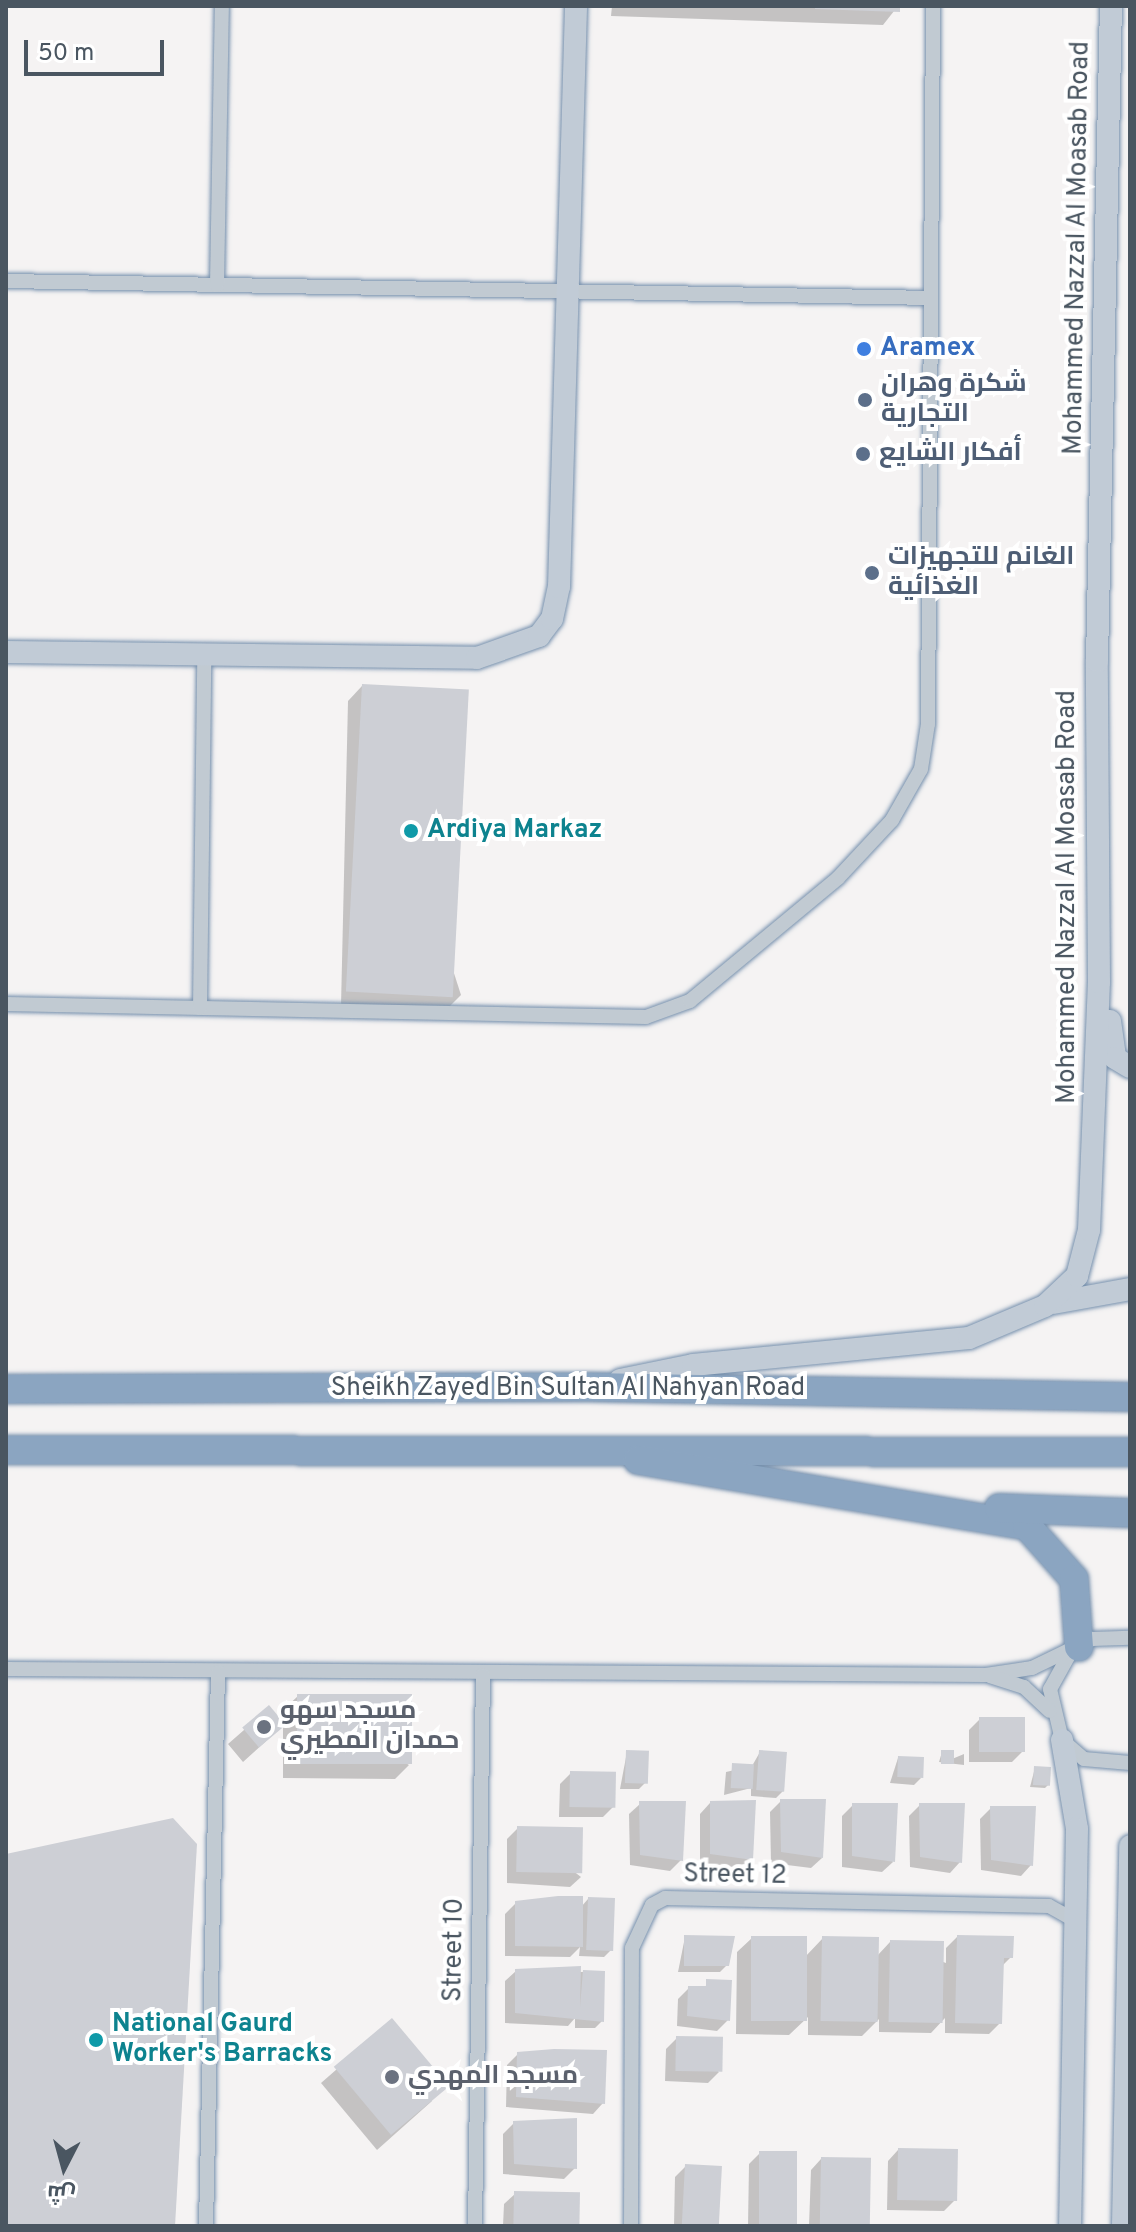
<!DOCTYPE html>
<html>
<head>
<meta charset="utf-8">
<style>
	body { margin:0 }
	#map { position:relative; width:1136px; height:2232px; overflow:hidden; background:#f5f3f3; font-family:Overpass,Cairo,sans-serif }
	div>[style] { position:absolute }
	.shadow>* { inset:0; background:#0003 }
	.building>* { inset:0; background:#cdcfd5; transform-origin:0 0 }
	.roads { filter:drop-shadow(0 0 2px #7690ad) drop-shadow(0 0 2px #7690ad) }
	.street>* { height:14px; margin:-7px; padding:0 7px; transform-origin:7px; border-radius:7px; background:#c1cad2 }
	.secondary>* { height:22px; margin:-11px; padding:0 11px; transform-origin:11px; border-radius:11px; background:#c1cbd6 }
	.highway>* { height:28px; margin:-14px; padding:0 14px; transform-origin:14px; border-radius:14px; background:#8ba5c1 }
	.dots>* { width:22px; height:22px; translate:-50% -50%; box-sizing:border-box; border:4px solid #fff; border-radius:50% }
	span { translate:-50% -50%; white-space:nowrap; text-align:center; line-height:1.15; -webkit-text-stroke:8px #fff; paint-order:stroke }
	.street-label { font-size:26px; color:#4a5661 }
	.shop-label { font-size:26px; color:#366cbe; font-weight:700 }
	.left { translate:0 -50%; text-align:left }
	.service-label { font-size:26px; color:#4e5e75; font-weight:700 }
	.culture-label { font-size:26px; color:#0d838f; font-weight:700 }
	.worship-label { font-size:26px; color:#5b616d; font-weight:700 }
	.frame { position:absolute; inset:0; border:8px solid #4a5661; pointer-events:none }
	.north { position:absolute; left:24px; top:2128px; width:80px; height:80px; -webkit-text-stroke:6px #fff; paint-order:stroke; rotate:186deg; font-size:22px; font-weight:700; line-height:32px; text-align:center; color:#4a5661 }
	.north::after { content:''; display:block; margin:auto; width:28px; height:36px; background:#4a5661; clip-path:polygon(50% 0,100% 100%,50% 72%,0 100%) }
	.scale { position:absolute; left:24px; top:40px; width:140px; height:36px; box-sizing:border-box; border:4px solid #4a5661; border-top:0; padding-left:10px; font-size:24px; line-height:28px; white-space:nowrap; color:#4a5661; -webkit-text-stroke:6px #fff; paint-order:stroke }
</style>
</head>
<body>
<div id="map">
	<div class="shadow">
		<div style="clip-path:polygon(612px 6px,898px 6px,883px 25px,611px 16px)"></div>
		<div style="clip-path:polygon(362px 686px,461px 995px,446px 1010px,341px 1006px,348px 701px)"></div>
		<div style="clip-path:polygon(298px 1696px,409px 1765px,395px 1779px,283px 1778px,283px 1726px,243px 1762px,228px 1744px,269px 1708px,283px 1725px,283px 1710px)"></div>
		<div style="clip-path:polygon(980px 1719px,1023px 1751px,1012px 1762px,969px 1762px,969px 1730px)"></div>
		<div style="clip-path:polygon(627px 1752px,646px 1782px,639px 1789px,620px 1789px)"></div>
		<div style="clip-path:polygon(760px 1752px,783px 1791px,776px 1798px,751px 1796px,751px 1788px,724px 1795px,726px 1772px,752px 1766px)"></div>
		<div style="clip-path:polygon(942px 1752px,952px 1759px,964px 1754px,964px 1765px,939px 1762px)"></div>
		<div style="clip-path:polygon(898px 1758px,921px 1778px,914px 1785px,890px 1783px)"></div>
		<div style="clip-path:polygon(1035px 1768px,1048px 1785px,1045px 1788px,1030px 1787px)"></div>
		<div style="clip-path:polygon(571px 1773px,614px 1806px,603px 1817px,559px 1817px,560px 1784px)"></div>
		<div style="clip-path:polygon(781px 1801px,822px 1858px,811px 1868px,771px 1863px,770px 1812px)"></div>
		<div style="clip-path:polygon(710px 1803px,751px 1859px,740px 1870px,700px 1864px,700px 1814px)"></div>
		<div style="clip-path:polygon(640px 1804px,681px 1860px,670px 1871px,630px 1865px,629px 1814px)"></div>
		<div style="clip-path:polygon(853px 1805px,893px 1862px,882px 1872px,842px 1867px,842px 1816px)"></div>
		<div style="clip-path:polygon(920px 1805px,960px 1862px,950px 1873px,910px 1867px,909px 1816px)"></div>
		<div style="clip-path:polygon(991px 1808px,1031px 1865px,1021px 1876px,981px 1870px,980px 1819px)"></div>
		<div style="clip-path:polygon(518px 1828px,581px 1877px,570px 1887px,507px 1883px,507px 1839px)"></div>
		<div style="clip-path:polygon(588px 1899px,611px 1950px,604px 1957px,579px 1956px,580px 1947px,570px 1957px,505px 1956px,505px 1914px,516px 1903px,581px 1907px)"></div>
		<div style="clip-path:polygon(685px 1937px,727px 1965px,720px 1972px,678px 1972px)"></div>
		<div style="clip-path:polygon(957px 1937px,1011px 1957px,1001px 1967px,1000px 2023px,989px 2034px,945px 2033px,945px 2018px,931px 2033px,879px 2032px,879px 2019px,862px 2036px,808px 2035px,808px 2017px,789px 2035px,736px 2034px,737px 1952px,752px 1938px,805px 1957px,823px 1938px,877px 1956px,890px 1942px,946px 1963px,946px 1948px)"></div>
		<div style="clip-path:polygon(516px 1971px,583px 1972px,602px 2021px,595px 2028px,575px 2028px,575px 2018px,568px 2026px,505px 2023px,505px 1981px)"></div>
		<div style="clip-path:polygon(729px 1983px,728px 2020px,717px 2031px,677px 2026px,678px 1999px,689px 1988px)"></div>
		<div style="clip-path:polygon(392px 2021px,432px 2101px,377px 2150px,321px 2083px)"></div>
		<div style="clip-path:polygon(677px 2038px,719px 2072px,708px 2083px,665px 2081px,666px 2049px)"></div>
		<div style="clip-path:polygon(518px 2054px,603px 2103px,593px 2114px,506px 2107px,507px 2065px)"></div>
		<div style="clip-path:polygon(514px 2123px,575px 2168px,564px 2179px,503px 2174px,503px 2134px)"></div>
		<div style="clip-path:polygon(898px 2150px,955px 2200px,944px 2211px,887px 2210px,888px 2161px)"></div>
		<div style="clip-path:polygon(760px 2153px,794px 2226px,748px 2226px,749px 2164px)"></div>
		<div style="clip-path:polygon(821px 2159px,867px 2226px,809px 2226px,811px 2170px)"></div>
		<div style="clip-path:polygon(686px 2166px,718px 2226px,674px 2226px,675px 2177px)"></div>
		<div style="clip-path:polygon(515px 2194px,577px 2226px,503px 2226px,504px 2204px)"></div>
	</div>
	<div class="building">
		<div style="clip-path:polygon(815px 6px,900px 6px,900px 12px,815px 9px)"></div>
		<div style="left:362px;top:684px;width:107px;height:308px;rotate:3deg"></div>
		<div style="left:297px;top:1694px;width:115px;height:70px"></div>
		<div style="left:269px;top:1705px;width:26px;height:35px;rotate:50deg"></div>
		<div style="left:979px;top:1717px;width:46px;height:35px"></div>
		<div style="left:626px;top:1750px;width:23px;height:33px;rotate:2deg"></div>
		<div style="left:759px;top:1750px;width:28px;height:40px;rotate:4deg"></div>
		<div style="left:941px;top:1750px;width:13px;height:14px"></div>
		<div style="left:898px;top:1756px;width:26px;height:21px;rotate:2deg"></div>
		<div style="left:732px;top:1763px;width:22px;height:25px;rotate:3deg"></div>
		<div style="left:1034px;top:1766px;width:17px;height:19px;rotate:3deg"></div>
		<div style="left:570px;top:1771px;width:46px;height:36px;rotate:1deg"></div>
		<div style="clip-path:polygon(780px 1799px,826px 1799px,823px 1858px,781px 1852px)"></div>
		<div style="clip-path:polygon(756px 1800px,753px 1860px,710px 1854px,710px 1801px)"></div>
		<div style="clip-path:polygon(639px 1801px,686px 1801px,683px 1861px,640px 1855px)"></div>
		<div style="clip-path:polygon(852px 1803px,898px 1803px,895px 1862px,852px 1856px)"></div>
		<div style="clip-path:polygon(919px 1803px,965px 1803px,962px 1863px,920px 1857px)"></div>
		<div style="clip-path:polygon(990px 1806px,1036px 1806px,1033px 1866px,991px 1860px)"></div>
		<div style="clip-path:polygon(173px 1818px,197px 1844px,175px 2226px,6px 2226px,6px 1854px)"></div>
		<div style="left:517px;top:1826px;width:66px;height:46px;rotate:1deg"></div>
		<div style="clip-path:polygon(558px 1896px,583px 1896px,583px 1947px,515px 1946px,515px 1901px)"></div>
		<div style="left:588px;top:1897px;width:27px;height:53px;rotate:2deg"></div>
		<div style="clip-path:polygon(684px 1935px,735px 1936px,729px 1966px,684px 1966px)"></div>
		<div style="clip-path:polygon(957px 1935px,1014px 1936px,1013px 1958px,1004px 1958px,1002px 2024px,955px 2023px)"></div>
		<div style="left:751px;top:1936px;width:56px;height:85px"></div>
		<div style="left:822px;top:1936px;width:57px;height:85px;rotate:1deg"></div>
		<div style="left:890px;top:1940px;width:54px;height:82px;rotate:1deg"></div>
		<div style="clip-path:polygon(581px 1966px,580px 2007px,583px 1970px,605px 1971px,604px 2022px,515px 2013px,515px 1969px)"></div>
		<div style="clip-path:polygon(706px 1979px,732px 1980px,730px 2021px,687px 2016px,688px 1986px,706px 1986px)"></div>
		<div style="left:392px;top:2018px;width:89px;height:76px;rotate:50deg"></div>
		<div style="left:676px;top:2036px;width:47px;height:35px;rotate:1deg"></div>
		<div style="clip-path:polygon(554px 2049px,607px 2050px,605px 2104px,516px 2097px,517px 2052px)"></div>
		<div style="clip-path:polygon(577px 2118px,577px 2169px,514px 2164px,513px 2121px)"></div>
		<div style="left:898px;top:2148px;width:60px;height:52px;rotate:1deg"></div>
		<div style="left:759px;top:2151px;width:38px;height:75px"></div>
		<div style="left:821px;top:2157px;width:50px;height:69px;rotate:1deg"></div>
		<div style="left:685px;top:2164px;width:37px;height:62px;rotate:3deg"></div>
		<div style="left:514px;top:2191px;width:66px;height:35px;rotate:1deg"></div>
	</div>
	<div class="roads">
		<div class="street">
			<div style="left:6px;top:281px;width:925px;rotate:1.05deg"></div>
			<div style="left:217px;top:285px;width:279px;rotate:-89deg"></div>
			<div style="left:6px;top:1004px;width:640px;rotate:1.16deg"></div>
			<div style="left:646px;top:1017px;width:47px;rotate:-20deg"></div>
			<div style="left:690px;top:1001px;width:192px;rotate:-39.7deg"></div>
			<div style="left:838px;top:878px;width:79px;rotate:-47deg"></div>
			<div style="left:892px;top:820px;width:59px;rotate:-60.4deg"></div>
			<div style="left:921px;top:769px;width:46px;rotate:-81.2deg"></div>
			<div style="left:928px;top:724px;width:718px;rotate:-89.6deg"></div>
			<div style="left:200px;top:1008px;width:352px;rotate:-89.3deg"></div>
			<div style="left:1069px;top:1655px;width:39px;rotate:119deg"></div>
			<div style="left:1050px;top:1689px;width:52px;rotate:76.8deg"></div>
			<div style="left:1062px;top:1740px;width:29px;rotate:41deg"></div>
			<div style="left:1084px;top:1759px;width:46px;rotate:5deg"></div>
			<div style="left:6px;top:1669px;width:980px;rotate:0.35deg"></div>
			<div style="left:986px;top:1675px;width:47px;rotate:-8.7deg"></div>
			<div style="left:1032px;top:1668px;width:67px;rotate:-25.8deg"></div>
			<div style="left:1092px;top:1639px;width:38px;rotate:-2deg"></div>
			<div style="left:990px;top:1676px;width:36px;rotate:18deg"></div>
			<div style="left:1024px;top:1687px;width:35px;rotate:43deg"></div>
			<div style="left:206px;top:2226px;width:554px;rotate:-88.76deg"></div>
			<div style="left:475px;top:2226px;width:551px;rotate:-89.17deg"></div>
			<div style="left:631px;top:2226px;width:278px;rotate:-89.8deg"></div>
			<div style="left:632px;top:1948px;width:47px;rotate:-65.1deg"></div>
			<div style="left:652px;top:1905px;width:15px;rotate:-28deg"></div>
			<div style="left:665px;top:1898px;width:384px;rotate:1.2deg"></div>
			<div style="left:1049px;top:1906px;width:31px;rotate:29deg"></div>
		</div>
		<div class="secondary">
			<div style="left:6px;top:652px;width:471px;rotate:0.7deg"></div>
			<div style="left:477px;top:658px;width:66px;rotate:-19.5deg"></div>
			<div style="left:539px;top:636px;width:21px;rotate:-53deg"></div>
			<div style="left:552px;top:619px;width:33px;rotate:-78deg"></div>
			<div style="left:559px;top:587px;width:581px;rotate:-88.32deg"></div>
			<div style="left:1110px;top:1021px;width:37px;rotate:82deg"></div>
			<div style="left:1115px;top:1058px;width:17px;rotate:31deg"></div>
			<div style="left:1053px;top:1303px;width:78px;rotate:-10.3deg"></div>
			<div style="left:620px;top:1380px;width:75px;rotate:-11.6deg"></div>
			<div style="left:693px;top:1365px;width:277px;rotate:-5.6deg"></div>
			<div style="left:969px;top:1338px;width:82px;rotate:-22.8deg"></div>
			<div style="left:1045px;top:1306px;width:44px;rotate:-43.2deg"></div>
			<div style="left:1077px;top:1276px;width:48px;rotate:-75.4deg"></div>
			<div style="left:1089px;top:1230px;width:248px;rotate:-87.7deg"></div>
			<div style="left:1099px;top:982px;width:321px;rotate:-90.4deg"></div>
			<div style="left:1097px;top:661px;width:655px;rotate:-88.78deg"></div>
			<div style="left:1062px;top:1740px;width:90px;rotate:80.4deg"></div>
			<div style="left:1077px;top:1829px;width:397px;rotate:91deg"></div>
			<div style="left:1123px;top:2226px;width:380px;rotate:-88.9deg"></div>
		</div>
		<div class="highway">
			<div style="left:6px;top:1389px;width:584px;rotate:-0.2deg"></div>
			<div style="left:590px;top:1387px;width:540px;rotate:1.06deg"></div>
			<div style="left:6px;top:1450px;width:1124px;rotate:0.1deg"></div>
			<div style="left:638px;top:1460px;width:395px;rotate:9.6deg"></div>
			<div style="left:1027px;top:1526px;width:71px;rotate:48.4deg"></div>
			<div style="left:1074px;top:1579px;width:68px;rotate:85.8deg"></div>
			<div style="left:999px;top:1508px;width:131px;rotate:2.2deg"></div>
		</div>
	</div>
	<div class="dots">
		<div style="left:864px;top:349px;background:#3f7fe0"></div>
		<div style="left:865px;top:400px;background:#5c6f8a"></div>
		<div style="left:863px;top:454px;background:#5c6f8a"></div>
		<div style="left:872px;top:573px;background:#5c6f8a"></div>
		<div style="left:411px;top:831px;background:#0f9aa8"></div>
		<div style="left:264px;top:1727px;background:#6b7280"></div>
		<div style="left:96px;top:2040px;background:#0f9aa8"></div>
		<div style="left:392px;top:2077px;background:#6b7280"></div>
	</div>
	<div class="street-label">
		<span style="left:1078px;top:248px;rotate:-89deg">Mohammed Nazzal Al Moasab Road</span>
		<span style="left:1068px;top:897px;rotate:-90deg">Mohammed Nazzal Al Moasab Road</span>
		<span style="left:568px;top:1389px">Sheikh Zayed Bin Sultan Al Nahyan Road</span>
		<span style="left:735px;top:1876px;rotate:1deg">Street 12</span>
		<span style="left:455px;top:1950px;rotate:-89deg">Street 10</span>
	</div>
	<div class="shop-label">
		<span class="left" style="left:880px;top:349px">Aramex</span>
	</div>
	<div class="service-label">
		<span class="left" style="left:881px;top:400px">شكرة وهران<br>التجارية</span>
		<span class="left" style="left:879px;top:454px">أفكار الشايع</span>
		<span class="left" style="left:888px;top:573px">الغانم للتجهيزات<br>الغذائية</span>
	</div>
	<div class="culture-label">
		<span class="left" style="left:427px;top:831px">Ardiya Markaz</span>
		<span class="left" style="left:112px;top:2040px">National Gaurd<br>Worker's Barracks</span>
	</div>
	<div class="worship-label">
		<span class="left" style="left:280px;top:1727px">مسجد سهو<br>حمدان المطيري</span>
		<span class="left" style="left:408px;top:2077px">مسجد المهدي</span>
	</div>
	<div class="frame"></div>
	<div class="north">ش</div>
	<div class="scale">50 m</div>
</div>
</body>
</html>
